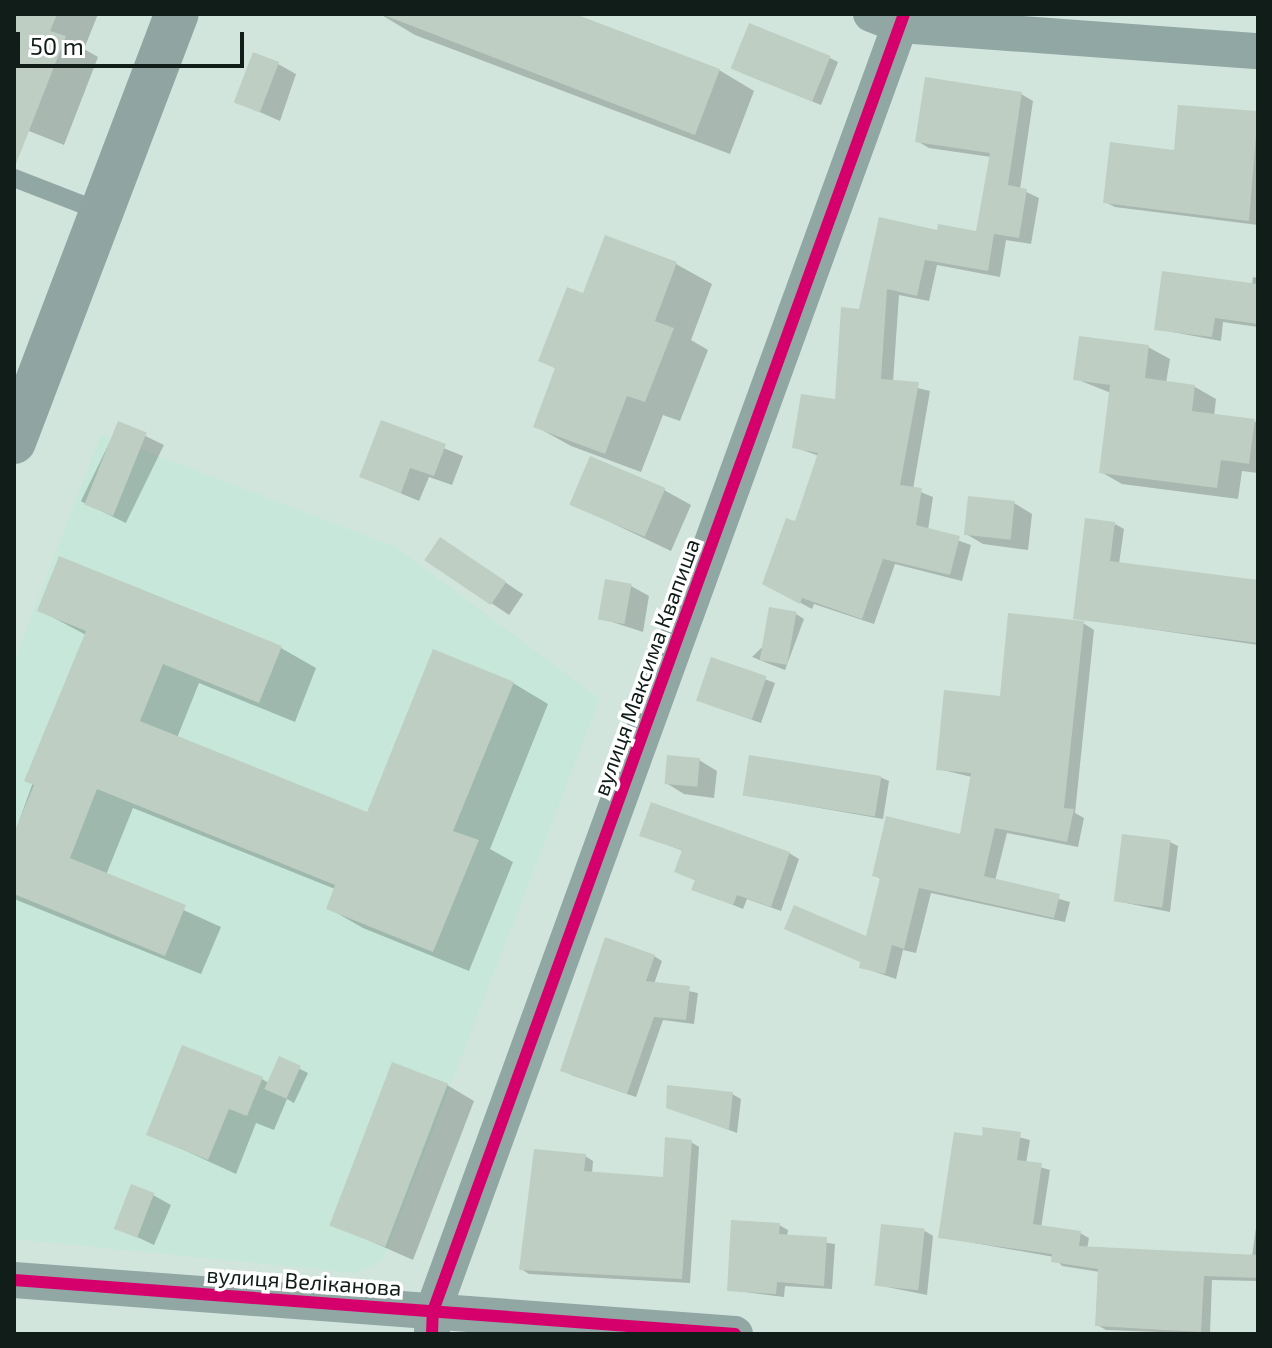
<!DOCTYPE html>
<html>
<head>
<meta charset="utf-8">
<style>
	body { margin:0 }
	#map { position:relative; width:1272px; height:1348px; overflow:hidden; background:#d2e5dd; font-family:"Exo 2",sans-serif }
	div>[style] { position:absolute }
	.built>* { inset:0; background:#c6e7d9 }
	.shadow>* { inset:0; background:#0003; transform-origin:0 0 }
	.building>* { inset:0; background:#becec2; transform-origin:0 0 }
	.lane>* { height:18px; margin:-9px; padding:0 9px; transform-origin:9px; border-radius:9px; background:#91a7a4 }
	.street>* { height:36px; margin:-18px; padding:0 18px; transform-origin:18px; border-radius:18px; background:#91a7a4 }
	.secondary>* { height:44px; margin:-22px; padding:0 22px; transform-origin:22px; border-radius:22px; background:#90a5a2 }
	.cycleway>* { height:12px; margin:-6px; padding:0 6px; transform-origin:6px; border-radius:6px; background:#d6006c }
	span { translate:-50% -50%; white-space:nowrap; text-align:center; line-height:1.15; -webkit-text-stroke:7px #fff; paint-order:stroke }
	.street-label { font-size:22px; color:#101d18 }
	.frame { position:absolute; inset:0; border:16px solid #101d18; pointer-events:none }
	.scale { position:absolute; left:16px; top:32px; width:228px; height:36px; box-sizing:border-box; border:4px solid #101d18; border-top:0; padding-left:10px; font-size:24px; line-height:28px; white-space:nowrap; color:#101d18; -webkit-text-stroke:6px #fff; paint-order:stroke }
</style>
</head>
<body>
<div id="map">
	<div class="built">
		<div style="clip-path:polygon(101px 434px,396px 547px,600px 699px,382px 1262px,354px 1273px,14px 1239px,14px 661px)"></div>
	</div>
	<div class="shadow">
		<div style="clip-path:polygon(14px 14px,98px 14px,84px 49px,98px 57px,64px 145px,14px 125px)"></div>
		<div style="clip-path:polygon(380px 14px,569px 14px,719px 70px,754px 91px,730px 154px,415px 35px)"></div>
		<div style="clip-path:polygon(830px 58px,838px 62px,821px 105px,742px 73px)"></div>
		<div style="clip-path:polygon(278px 64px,296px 74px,280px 121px,237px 102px)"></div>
		<div style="clip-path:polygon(1021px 94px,1033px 101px,1020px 189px,1039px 198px,1031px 244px,1006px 240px,1000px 277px,937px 265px,929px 301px,899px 295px,893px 382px,930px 391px,913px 489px,933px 497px,928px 530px,971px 545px,962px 581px,895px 564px,874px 624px,814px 604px,812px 609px,765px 584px,796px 524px,819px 456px,794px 447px,837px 402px,860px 311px,938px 232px,977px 233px,991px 157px,929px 148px,917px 141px)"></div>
		<div style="clip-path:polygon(1179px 107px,1258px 113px,1258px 225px,1115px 207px,1105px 202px,1176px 153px)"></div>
		<div style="clip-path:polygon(606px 238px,676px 264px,712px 284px,691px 340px,708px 350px,680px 421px,663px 415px,641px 472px,571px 446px,535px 426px,556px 369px,541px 360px,584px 295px)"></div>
		<div style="clip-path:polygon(1253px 277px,1258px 278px,1258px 327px,1223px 322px,1221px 341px,1156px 329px,1252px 285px)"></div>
		<div style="clip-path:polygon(1148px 347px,1170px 359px,1166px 383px,1195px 387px,1216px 399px,1214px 416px,1258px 422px,1258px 473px,1242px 471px,1238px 499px,1122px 484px,1101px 472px,1111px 393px,1076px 379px)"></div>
		<div style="left:119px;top:423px;width:50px;height:87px;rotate:26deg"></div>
		<div style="clip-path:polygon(382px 423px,463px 456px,452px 485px,429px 477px,419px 501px,362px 477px)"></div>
		<div style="clip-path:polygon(664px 490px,691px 505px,671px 551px,572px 504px)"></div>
		<div style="clip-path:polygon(1014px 503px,1032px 514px,1028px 550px,983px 544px,966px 534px)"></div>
		<div style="clip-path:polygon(1115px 524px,1124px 529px,1119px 564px,1258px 582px,1258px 645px,1075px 618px)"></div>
		<div style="left:441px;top:539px;width:99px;height:25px;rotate:34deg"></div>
		<div style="clip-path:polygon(631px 586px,649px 596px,643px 632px,600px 618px)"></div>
		<div style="clip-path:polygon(39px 610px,281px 648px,316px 668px,295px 722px,199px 683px,177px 738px,368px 815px,513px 683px,548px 704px,490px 849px,513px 862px,469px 971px,363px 928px,328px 908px,335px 889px,133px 808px,106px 875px,221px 927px,201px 974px,14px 899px,14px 835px,86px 635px)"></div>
		<div style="clip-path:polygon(796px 614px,804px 619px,785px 670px,752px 657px)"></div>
		<div style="clip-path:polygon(1083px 623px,1094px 630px,1075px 813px,1084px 818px,1078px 847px,1007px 833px,995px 881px,1070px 902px,1065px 922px,931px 893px,916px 953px,903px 950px,896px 979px,861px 967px,882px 880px,874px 875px,961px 837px,972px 777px,938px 769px,1001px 698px)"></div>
		<div style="clip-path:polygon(713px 659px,775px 683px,761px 723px,707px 704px)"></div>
		<div style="clip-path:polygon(699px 760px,717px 771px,714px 798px,684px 794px,666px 783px)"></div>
		<div style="clip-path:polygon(880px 777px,889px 781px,883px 819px,745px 795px)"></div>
		<div style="clip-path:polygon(642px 835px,789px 853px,799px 859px,781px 911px,747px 899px,743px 909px,694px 889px,697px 881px,676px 872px,683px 851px)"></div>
		<div style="clip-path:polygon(1170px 842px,1178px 846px,1170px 912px,1116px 901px)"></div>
		<div style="clip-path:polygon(654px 956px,662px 961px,654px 984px,698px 993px,694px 1024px,663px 1020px,636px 1097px,571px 1075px)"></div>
		<div style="clip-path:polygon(280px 1059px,308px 1073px,294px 1103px,287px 1099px,274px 1130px,256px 1123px,236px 1174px,149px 1134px,262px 1079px,269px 1083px)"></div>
		<div style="clip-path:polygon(447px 1085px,474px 1101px,413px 1260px,332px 1224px)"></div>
		<div style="clip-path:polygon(732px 1094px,741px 1099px,737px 1133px,668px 1107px)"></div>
		<div style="clip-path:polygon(985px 1129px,1030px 1140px,1026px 1163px,1050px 1170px,1041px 1228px,1080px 1233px,1089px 1238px,1087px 1249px,1252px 1257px,1258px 1213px,1258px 1281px,1212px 1280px,1210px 1334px,1106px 1330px,1097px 1325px,1100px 1272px,1062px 1266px,1054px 1257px,940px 1237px)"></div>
		<div style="clip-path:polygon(691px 1142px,699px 1147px,690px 1283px,529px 1274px,521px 1269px,585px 1156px,593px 1161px,592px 1173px,664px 1179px)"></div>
		<div style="clip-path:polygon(153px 1195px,171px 1205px,154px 1245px,116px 1227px)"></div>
		<div style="clip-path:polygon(779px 1225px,788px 1230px,787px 1237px,835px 1244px,832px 1289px,785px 1286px,784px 1297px,729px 1290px)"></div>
		<div style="clip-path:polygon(925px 1231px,933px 1236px,927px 1295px,877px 1285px)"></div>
	</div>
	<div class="building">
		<div style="clip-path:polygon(14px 14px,57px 14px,50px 31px,66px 36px,16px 164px)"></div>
		<div style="clip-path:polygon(381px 14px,575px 14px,720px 69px,695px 135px)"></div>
		<div style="left:749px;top:23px;width:88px;height:49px;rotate:22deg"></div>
		<div style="left:253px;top:52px;width:28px;height:54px;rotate:21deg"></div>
		<div style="clip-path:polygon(925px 77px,1022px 92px,1008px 185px,1027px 189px,1019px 238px,994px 234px,988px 271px,925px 260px,917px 296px,887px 289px,881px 379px,919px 382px,900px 485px,922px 488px,916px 525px,960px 536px,950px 575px,883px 559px,862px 619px,802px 598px,800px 604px,762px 584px,786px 518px,795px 521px,818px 453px,792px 448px,801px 394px,835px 399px,841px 307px,859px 309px,879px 217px,937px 230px,938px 224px,976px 231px,990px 153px,915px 142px)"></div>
		<div style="clip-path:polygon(1178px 105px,1258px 111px,1249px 221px,1103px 203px,1110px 142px,1174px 150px)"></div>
		<div style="clip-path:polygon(605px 235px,677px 262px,655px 321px,674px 328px,645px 402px,627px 396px,605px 454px,533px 427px,555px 368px,538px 361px,567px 287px,583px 293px)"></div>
		<div style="clip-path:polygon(1162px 271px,1258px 284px,1258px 324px,1215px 318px,1212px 337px,1154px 330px)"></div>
		<div style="clip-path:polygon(1079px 336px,1149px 345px,1145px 378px,1195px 385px,1192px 411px,1255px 419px,1249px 464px,1221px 460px,1217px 488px,1099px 473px,1110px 385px,1073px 380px)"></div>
		<div style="clip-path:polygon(381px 420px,446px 444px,434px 476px,410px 468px,401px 493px,359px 477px)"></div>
		<div style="left:118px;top:421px;width:31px;height:90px;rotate:22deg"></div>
		<div style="left:590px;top:456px;width:82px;height:53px;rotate:23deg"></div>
		<div style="left:968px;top:496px;width:47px;height:39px;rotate:6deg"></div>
		<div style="clip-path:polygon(1085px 518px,1115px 522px,1110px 561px,1258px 580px,1258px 643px,1073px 619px)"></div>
		<div style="left:440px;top:537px;width:80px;height:28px;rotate:34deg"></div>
		<div style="clip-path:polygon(59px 556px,282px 646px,259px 703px,163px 664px,140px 721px,367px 812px,433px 649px,514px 682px,453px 831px,479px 840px,433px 952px,326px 909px,335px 885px,97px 789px,70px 858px,186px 905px,165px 956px,14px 894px,14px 833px,34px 785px,24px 781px,86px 631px,37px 611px)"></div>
		<div style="left:605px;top:579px;width:27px;height:41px;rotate:10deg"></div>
		<div style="left:769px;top:607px;width:28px;height:54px;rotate:10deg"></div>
		<div style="clip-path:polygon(1008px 613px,1084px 621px,1064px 808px,1074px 809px,1067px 842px,995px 828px,984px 876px,1060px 894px,1054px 918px,919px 888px,904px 949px,892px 945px,885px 974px,859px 968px,860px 962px,784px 929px,794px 905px,866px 936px,880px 878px,872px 876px,886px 816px,960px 834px,971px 773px,936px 770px,944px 690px,1000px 696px)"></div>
		<div style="left:711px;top:657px;width:59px;height:46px;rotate:19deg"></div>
		<div style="left:667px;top:755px;width:33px;height:29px;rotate:5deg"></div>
		<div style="left:749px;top:755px;width:134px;height:41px;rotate:9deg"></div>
		<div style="clip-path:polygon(651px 802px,790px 852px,771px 907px,737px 895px,733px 905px,691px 890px,695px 880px,674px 872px,682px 850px,639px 836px)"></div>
		<div style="left:1122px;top:834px;width:49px;height:68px;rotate:7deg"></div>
		<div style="clip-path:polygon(605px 937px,655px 955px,646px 981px,690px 986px,686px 1020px,654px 1017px,627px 1094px,560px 1071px)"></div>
		<div style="clip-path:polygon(182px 1045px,263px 1077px,247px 1116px,229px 1109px,208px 1160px,146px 1135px)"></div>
		<div style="left:279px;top:1056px;width:24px;height:36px;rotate:24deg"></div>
		<div style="left:392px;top:1062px;width:60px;height:175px;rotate:21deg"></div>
		<div style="clip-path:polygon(667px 1085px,733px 1092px,729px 1130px,666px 1108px)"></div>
		<div style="clip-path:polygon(982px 1127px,1021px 1132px,1017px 1160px,1042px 1163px,1033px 1224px,1081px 1231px,1079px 1246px,1258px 1255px,1258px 1278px,1204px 1276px,1201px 1332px,1095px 1326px,1098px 1269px,1051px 1262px,1052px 1254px,938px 1238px,954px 1132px,983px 1136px)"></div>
		<div style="clip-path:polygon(665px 1137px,692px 1140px,682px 1279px,519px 1270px,534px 1149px,586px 1154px,584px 1171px,663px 1177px)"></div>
		<div style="left:131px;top:1184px;width:25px;height:48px;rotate:21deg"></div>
		<div style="clip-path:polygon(731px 1220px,780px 1223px,779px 1234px,827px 1237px,824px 1286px,777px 1282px,776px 1294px,727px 1291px)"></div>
		<div style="left:881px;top:1224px;width:44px;height:62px;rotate:6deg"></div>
	</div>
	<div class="lane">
		<div style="left:14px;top:178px;width:91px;rotate:21.2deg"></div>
	</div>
	<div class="street">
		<div style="left:871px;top:14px;width:31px;rotate:21deg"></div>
		<div style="left:900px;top:25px;width:359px;rotate:4.2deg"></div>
		<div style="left:14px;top:1280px;width:723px;rotate:4.28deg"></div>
		<div style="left:432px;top:1334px;width:23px;rotate:-88deg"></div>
		<div style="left:433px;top:1311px;width:1380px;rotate:-70.04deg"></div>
	</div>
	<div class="secondary">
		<div style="left:14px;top:442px;width:458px;rotate:-69.2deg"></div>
	</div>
	<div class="cycleway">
		<div style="left:14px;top:1280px;width:723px;rotate:4.28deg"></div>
		<div style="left:432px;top:1334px;width:23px;rotate:-88deg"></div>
		<div style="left:433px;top:1311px;width:1380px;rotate:-70.04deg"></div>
	</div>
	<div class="street-label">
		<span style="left:646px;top:667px;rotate:-70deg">вулиця Максима Квапиша</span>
		<span style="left:304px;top:1281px;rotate:4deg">вулиця Веліканова</span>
	</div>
	<div class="frame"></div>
	<div class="scale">50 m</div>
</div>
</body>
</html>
